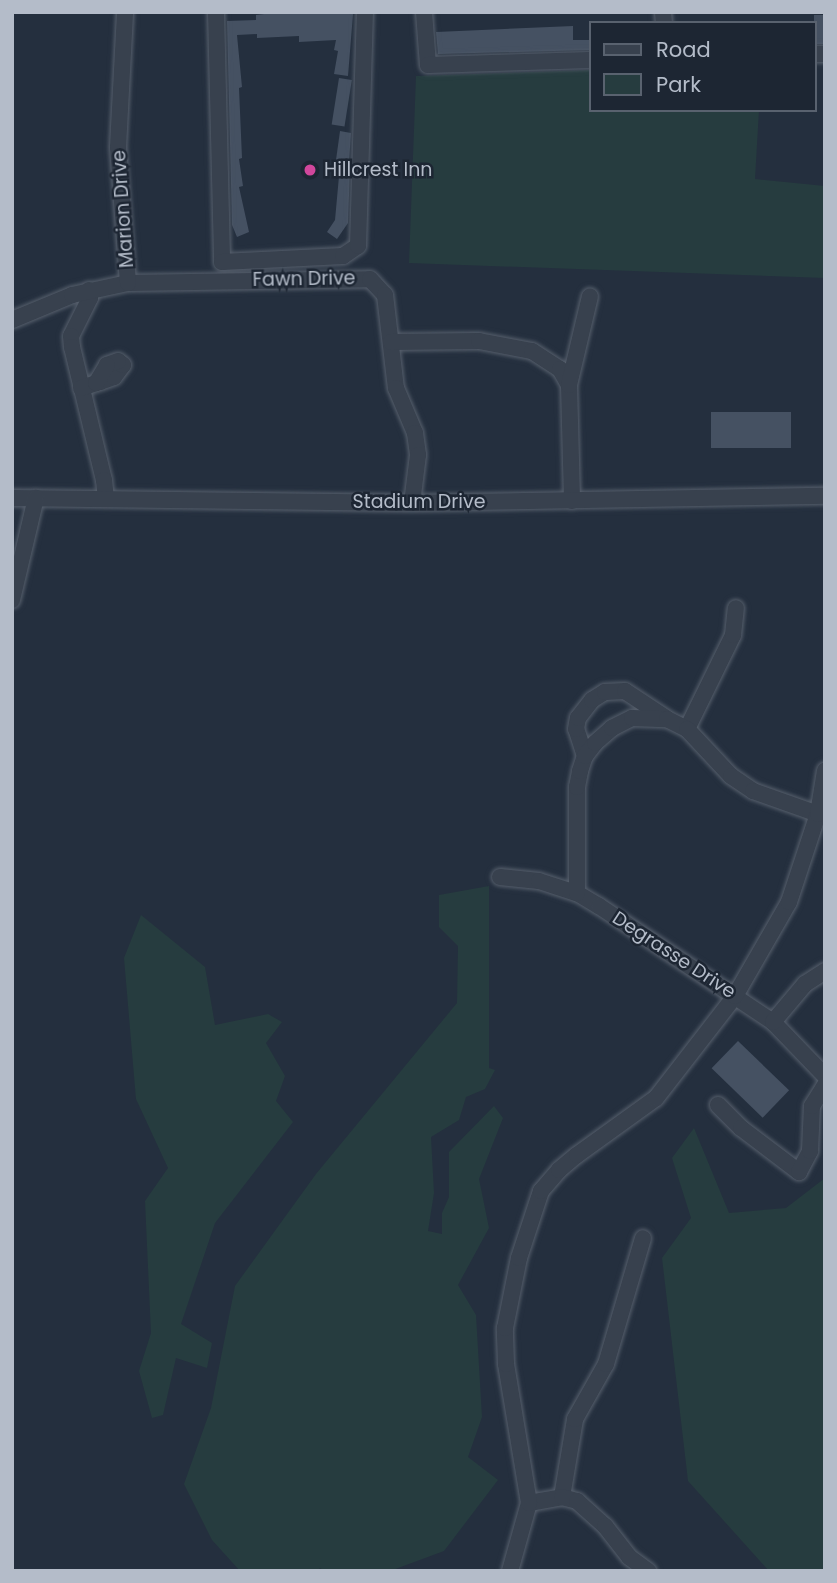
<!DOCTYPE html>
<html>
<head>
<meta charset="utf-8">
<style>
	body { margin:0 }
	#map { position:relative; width:837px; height:1583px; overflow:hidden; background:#242f3e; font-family:Poppins,sans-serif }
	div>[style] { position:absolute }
	.green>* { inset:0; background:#263c3f }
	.building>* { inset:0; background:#455162; transform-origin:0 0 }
	.roads { filter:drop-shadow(0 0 2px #565f6c) drop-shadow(0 0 2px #565f6c) }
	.minor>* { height:16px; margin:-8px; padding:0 8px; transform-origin:8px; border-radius:8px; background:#38414e }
	.dots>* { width:19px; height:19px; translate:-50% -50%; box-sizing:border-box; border:4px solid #1d2633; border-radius:50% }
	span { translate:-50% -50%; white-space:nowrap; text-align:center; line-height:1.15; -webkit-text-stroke:5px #1d2633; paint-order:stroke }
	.poi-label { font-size:19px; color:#b4bcc9 }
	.left { translate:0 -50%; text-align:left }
	.street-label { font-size:19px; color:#b4bcc9 }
	.frame { position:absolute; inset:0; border:14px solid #b4bcc9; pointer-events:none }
	.legend { position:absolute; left:589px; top:21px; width:228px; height:91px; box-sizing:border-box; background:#1d2633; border:2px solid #59626f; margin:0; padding:9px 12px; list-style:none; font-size:21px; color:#b4bcc9 }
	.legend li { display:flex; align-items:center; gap:14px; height:35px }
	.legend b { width:35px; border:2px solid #59626f }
</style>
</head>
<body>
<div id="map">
	<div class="green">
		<div style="clip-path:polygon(590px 70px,590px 110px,759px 110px,755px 179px,825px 186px,825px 278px,409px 263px,416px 76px)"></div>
		<div style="clip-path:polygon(489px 886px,489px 1068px,495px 1070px,485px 1089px,466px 1097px,459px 1120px,431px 1137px,434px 1193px,428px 1231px,442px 1234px,442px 1213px,449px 1197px,449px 1152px,494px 1106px,503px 1118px,479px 1179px,489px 1228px,458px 1285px,476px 1315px,482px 1417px,468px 1457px,498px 1480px,444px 1551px,390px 1571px,324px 1571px,320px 1568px,317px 1571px,240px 1571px,212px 1540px,184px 1484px,211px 1408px,235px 1286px,316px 1174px,457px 1003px,458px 946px,439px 927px,439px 895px)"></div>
		<div style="clip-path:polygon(141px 915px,205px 967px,215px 1025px,268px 1014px,282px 1022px,266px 1043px,285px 1076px,276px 1101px,293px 1122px,215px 1223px,181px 1324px,212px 1343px,207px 1368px,176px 1358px,163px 1415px,152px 1418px,139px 1371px,151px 1333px,145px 1201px,168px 1168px,136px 1099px,124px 958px)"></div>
		<div style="clip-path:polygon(694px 1128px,729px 1213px,786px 1208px,825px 1178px,825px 1571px,769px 1571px,688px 1481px,662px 1258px,691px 1218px,672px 1158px)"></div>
	</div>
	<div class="building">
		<div style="clip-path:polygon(280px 12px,353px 14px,348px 76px,334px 74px,338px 51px,334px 50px,336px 40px,299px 42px,299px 36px,257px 38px,257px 34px,237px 35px,242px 87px,239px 88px,242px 158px,239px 159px,243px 186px,239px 187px,249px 232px,237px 237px,232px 225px,227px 21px,256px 20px,256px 15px)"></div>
		<div style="left:825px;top:15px;width:29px;height:11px;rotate:90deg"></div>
		<div style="clip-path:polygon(573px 26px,573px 40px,590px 40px,590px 50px,438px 54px,436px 32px)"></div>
		<div style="left:339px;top:78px;width:13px;height:47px;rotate:9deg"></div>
		<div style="clip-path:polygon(340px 131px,351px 133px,349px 162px,336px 160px)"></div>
		<div style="clip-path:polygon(340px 165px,350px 167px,348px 223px,337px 239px,327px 232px,335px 220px)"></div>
		<div style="left:791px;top:412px;width:36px;height:80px;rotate:90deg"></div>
		<div style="left:738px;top:1041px;width:71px;height:38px;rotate:44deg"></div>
	</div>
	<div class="roads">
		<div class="minor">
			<div style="left:216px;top:12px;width:250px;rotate:88.6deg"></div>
			<div style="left:222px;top:262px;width:121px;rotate:-2.8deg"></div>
			<div style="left:343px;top:256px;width:18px;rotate:-34deg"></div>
			<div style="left:358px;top:246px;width:234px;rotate:-88.3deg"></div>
			<div style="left:424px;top:12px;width:53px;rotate:85.7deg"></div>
			<div style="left:428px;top:65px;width:162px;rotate:-1.8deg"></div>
			<div style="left:663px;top:12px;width:11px;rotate:85deg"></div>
			<div style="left:814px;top:54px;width:11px"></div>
			<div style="left:128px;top:283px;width:242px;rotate:-0.9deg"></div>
			<div style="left:370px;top:279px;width:22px;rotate:47deg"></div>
			<div style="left:385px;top:295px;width:94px;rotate:83.3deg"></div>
			<div style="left:396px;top:388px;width:49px;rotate:67.1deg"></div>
			<div style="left:415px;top:433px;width:22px;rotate:82deg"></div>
			<div style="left:418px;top:455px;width:48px;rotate:97.1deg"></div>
			<div style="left:89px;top:290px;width:8px;rotate:83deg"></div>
			<div style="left:90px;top:298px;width:42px;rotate:116.6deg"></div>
			<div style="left:71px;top:336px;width:11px;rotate:85deg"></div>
			<div style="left:72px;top:347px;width:137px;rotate:76.5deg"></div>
			<div style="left:104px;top:480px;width:19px;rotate:84deg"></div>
			<div style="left:12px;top:320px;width:65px;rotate:-22.6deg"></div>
			<div style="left:72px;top:295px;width:57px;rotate:-12.1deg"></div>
			<div style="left:128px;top:283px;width:136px;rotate:-94.2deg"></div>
			<div style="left:118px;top:147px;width:135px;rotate:-87deg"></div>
			<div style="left:391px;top:342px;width:88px;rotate:-0.7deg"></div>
			<div style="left:479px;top:341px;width:54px;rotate:10.7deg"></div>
			<div style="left:532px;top:351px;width:33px;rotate:33deg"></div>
			<div style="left:560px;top:369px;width:18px;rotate:61deg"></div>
			<div style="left:569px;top:385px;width:116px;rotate:88.5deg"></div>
			<div style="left:569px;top:385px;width:91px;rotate:-76.7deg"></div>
			<div style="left:81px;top:388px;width:16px;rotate:-18deg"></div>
			<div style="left:96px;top:383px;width:4px;rotate:-14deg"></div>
			<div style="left:100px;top:382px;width:15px;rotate:-20deg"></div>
			<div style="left:114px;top:377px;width:15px;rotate:-53deg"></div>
			<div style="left:123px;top:365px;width:6px;rotate:-141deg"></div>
			<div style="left:118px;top:361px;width:12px;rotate:160deg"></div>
			<div style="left:107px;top:365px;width:21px;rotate:121deg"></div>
			<div style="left:12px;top:498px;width:400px;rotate:0.7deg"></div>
			<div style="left:412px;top:503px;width:413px;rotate:-1deg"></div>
			<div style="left:12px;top:600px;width:105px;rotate:-76.8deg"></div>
			<div style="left:687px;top:729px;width:105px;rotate:-63.9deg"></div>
			<div style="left:733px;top:635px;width:27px;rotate:-84deg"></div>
			<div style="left:585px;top:756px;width:28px;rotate:-108deg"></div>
			<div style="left:576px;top:729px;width:11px;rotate:-80deg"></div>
			<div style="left:578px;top:718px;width:23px;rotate:-52deg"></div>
			<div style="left:592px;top:700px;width:15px;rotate:-32deg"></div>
			<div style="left:605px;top:692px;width:20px;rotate:-3deg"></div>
			<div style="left:625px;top:691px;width:49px;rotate:33.4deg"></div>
			<div style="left:500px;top:877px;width:39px;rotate:6deg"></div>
			<div style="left:539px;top:881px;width:40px;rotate:18deg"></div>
			<div style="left:577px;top:893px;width:26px;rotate:31deg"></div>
			<div style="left:599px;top:906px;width:209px;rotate:33.7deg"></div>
			<div style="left:773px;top:1022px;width:75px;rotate:46.1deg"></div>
			<div style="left:577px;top:893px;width:106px;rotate:-90deg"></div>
			<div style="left:577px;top:787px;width:16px;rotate:-79deg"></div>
			<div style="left:580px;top:771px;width:16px;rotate:-72deg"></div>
			<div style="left:585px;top:756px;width:16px;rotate:-52deg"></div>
			<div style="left:595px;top:743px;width:23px;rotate:-41deg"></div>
			<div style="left:612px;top:728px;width:22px;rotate:-27deg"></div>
			<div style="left:632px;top:718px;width:35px;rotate:2deg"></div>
			<div style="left:667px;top:719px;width:22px;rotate:27deg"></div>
			<div style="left:687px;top:729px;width:64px;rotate:46.9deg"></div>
			<div style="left:731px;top:776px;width:27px;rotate:34deg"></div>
			<div style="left:753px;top:791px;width:69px;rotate:19.5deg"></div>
			<div style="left:773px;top:1022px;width:50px;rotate:-49.9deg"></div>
			<div style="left:805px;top:984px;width:24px;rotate:-33deg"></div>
			<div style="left:718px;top:1105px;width:33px;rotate:45deg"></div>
			<div style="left:741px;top:1128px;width:73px;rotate:37.2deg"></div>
			<div style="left:799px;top:1172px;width:24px;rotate:-62deg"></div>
			<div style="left:810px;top:1151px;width:45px;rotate:-87.5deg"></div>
			<div style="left:812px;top:1106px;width:25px;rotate:-58deg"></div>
			<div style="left:562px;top:1497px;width:79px;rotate:-80.5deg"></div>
			<div style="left:575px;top:1419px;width:63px;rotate:-60.6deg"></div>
			<div style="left:606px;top:1364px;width:131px;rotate:-73.6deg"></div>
			<div style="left:529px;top:1503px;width:34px;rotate:-10deg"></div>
			<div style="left:562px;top:1497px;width:16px;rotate:15deg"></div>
			<div style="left:577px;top:1501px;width:38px;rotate:42deg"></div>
			<div style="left:605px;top:1526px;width:39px;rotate:52deg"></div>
			<div style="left:629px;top:1557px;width:24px;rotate:36deg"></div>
			<div style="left:510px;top:1571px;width:71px;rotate:-74.4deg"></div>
			<div style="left:529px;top:1503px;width:141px;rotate:-99.4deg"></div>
			<div style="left:506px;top:1364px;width:36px;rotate:-92deg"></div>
			<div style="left:505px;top:1328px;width:71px;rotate:-78.7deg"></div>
			<div style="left:519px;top:1258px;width:71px;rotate:-71.8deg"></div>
			<div style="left:541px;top:1191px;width:28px;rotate:-49deg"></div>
			<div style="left:559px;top:1170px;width:23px;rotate:-40deg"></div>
			<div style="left:577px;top:1155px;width:97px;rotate:-35.8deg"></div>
			<div style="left:656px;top:1098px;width:129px;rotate:-52.2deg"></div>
			<div style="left:735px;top:996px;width:108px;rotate:-60.1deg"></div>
			<div style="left:789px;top:902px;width:93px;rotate:-71.8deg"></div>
			<div style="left:818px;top:814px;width:44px;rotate:-80.8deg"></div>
		</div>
	</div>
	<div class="dots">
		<div style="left:310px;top:170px;background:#d1479c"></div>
	</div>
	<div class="poi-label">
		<span class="left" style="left:324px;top:170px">Hillcrest Inn</span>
	</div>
	<div class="street-label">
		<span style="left:123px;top:209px;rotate:-94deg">Marion Drive</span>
		<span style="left:304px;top:279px;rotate:-1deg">Fawn Drive</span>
		<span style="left:419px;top:502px">Stadium Drive</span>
		<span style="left:674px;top:955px;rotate:33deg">Degrasse Drive</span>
	</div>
	<div class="frame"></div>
	<ul class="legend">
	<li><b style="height:9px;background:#38414e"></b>Road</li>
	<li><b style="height:19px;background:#263c3f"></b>Park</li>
	</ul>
</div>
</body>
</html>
